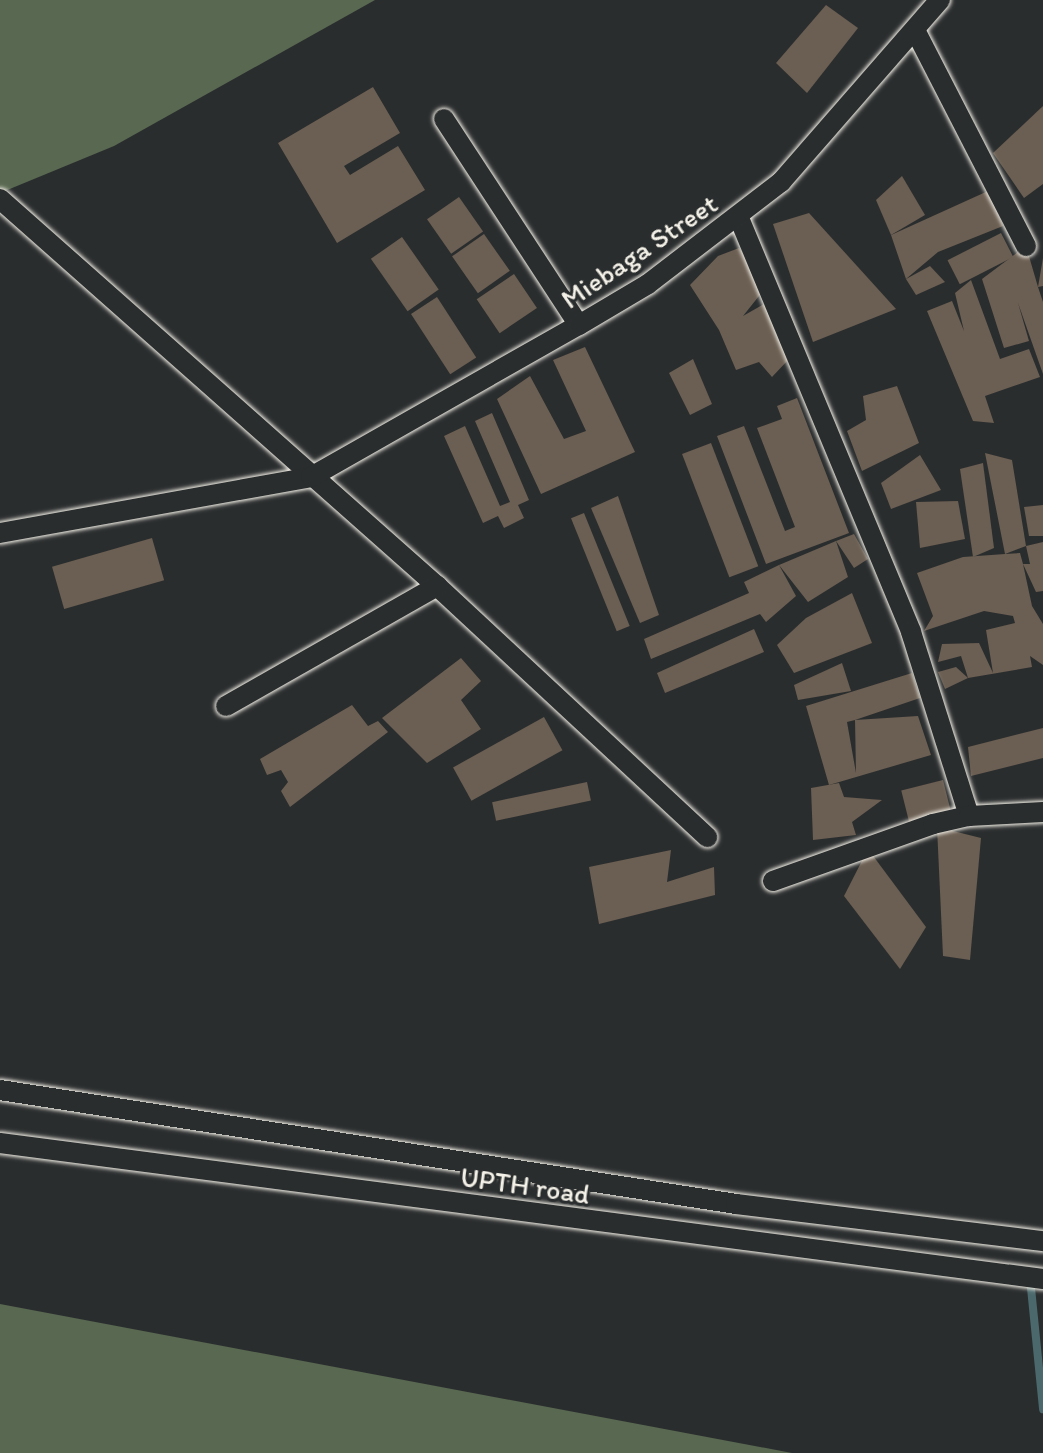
<!DOCTYPE html>
<html>
<head>
<meta charset="utf-8">
<style>
	body { margin:0 }
	#map { position:relative; width:1043px; height:1453px; overflow:hidden; background:#2a2d2e; font-family:Itim,sans-serif }
	div>[style] { position:absolute }
	.green>* { inset:0; background:#596851 }
	.stream>* { height:8px; margin:-4px; padding:0 4px; transform-origin:4px; border-radius:4px; background:#4b696c }
	.building>* { inset:0; background:#6b5e52; transform-origin:0 0 }
	.roads { filter:drop-shadow(0 0 2px #f4f1e8) drop-shadow(0 0 2px #f4f1e8) }
	.minor>* { height:20px; margin:-10px; padding:0 10px; transform-origin:10px; border-radius:10px; background:#2a2d2e }
	span { translate:-50% -50%; white-space:nowrap; text-align:center; line-height:1.15; -webkit-text-stroke:6px #2a2d2e; paint-order:stroke }
	.street-label { font-size:28px; color:#f4f1e8 }
</style>
</head>
<body>
<div id="map">
	<div class="green">
		<div style="clip-path:polygon(0 0,375px 0,114px 146px,0 193px)"></div>
		<div style="clip-path:polygon(0 1304px,792px 1453px,0 1453px)"></div>
	</div>
	<div class="stream">
		<div style="left:1030px;top:1278px;width:132px;rotate:84.3deg"></div>
	</div>
	<div class="building">
		<div style="clip-path:polygon(826px 5px,858px 28px,807px 93px,776px 63px)"></div>
		<div style="clip-path:polygon(373px 87px,400px 133px,344px 166px,350px 175px,398px 146px,425px 190px,337px 243px,278px 143px)"></div>
		<div style="clip-path:polygon(1043px 106px,1043px 184px,1024px 198px,993px 153px)"></div>
		<div style="clip-path:polygon(902px 176px,925px 215px,891px 235px,876px 200px)"></div>
		<div style="clip-path:polygon(988px 191px,1003px 226px,938px 252px,906px 279px,891px 235px)"></div>
		<div style="left:459px;top:197px;width:42px;height:39px;rotate:55deg"></div>
		<div style="clip-path:polygon(809px 213px,896px 309px,813px 342px,773px 224px)"></div>
		<div style="left:1001px;top:233px;width:27px;height:60px;rotate:63deg"></div>
		<div style="left:484px;top:234px;width:45px;height:39px;rotate:55deg"></div>
		<div style="left:402px;top:237px;width:64px;height:38px;rotate:55deg"></div>
		<div style="clip-path:polygon(1026px 246px,1038px 287px,1043px 258px,1043px 286px,1038px 287px,1043px 302px,1043px 374px,1018px 303px,1029px 341px,1004px 348px,982px 279px)"></div>
		<div style="clip-path:polygon(739px 248px,767px 286px,743px 316px,764px 304px,789px 359px,772px 377px,759px 362px,736px 370px,719px 330px,690px 285px,718px 256px)"></div>
		<div style="clip-path:polygon(930px 266px,945px 282px,916px 295px,906px 279px)"></div>
		<div style="left:514px;top:274px;width:41px;height:45px;rotate:56deg"></div>
		<div style="clip-path:polygon(971px 280px,1000px 359px,1029px 349px,1040px 377px,985px 396px,994px 423px,973px 421px,927px 311px,952px 301px,964px 331px,955px 293px)"></div>
		<div style="left:437px;top:297px;width:72px;height:31px;rotate:57deg"></div>
		<div style="clip-path:polygon(585px 347px,635px 452px,541px 494px,497px 399px,530px 376px,564px 439px,586px 431px,553px 360px)"></div>
		<div style="clip-path:polygon(693px 359px,712px 404px,690px 415px,669px 373px)"></div>
		<div style="clip-path:polygon(897px 386px,919px 443px,862px 471px,847px 431px,866px 420px,863px 396px)"></div>
		<div style="clip-path:polygon(797px 398px,849px 533px,766px 564px,717px 436px,744px 426px,785px 531px,795px 527px,757px 428px,782px 419px,777px 406px)"></div>
		<div style="clip-path:polygon(492px 413px,529px 500px,518px 505px,524px 518px,504px 528px,498px 516px,483px 523px,444px 436px,465px 426px,500px 506px,510px 502px,475px 421px)"></div>
		<div style="left:711px;top:443px;width:132px;height:31px;rotate:69deg"></div>
		<div style="clip-path:polygon(evenodd,985px 453px,1012px 460px,1026px 546px,1043px 542px,1043px 591px,1036px 592px,1023px 564px,1032px 606px,1043px 624px,1043px 665px,1030px 656px,1032px 667px,968px 678px,961px 656px,938px 662px,942px 644px,979px 643px,993px 673px,986px 630px,1015px 623px,1013px 616px,984px 611px,924px 631px,933px 616px,917px 573px,963px 557px,1005px 554px,985px 453px,1026px 546px,1030px 564px,1023px 564px,1020px 553px,1005px 554px,1026px 546px)"></div>
		<div style="clip-path:polygon(920px 455px,941px 490px,891px 509px,881px 483px)"></div>
		<div style="clip-path:polygon(983px 463px,994px 548px,973px 557px,960px 469px)"></div>
		<div style="clip-path:polygon(618px 496px,659px 615px,640px 623px,591px 508px)"></div>
		<div style="clip-path:polygon(958px 501px,965px 539px,920px 548px,916px 502px)"></div>
		<div style="clip-path:polygon(1043px 505px,1043px 536px,1029px 536px,1024px 507px)"></div>
		<div style="left:584px;top:513px;width:122px;height:14px;rotate:68deg"></div>
		<div style="clip-path:polygon(854px 534px,868px 559px,854px 568px,836px 541px,848px 577px,808px 602px,779px 565px,796px 596px,766px 622px,760px 614px,651px 659px,644px 639px,749px 593px,744px 582px,779px 565px,836px 541px)"></div>
		<div style="left:152px;top:538px;width:44px;height:104px;rotate:74deg"></div>
		<div style="clip-path:polygon(852px 593px,872px 643px,794px 673px,777px 645px,806px 618px)"></div>
		<div style="clip-path:polygon(754px 629px,764px 652px,665px 693px,657px 673px)"></div>
		<div style="clip-path:polygon(461px 658px,481px 681px,461px 700px,481px 729px,427px 763px,382px 718px)"></div>
		<div style="clip-path:polygon(842px 663px,851px 691px,798px 700px,794px 685px)"></div>
		<div style="clip-path:polygon(956px 667px,968px 678px,945px 689px,938px 672px)"></div>
		<div style="clip-path:polygon(evenodd,912px 673px,920px 698px,855px 720px,918px 716px,931px 755px,829px 785px,806px 706px,912px 673px,855px 720px,856px 773px,847px 722px,855px 720px)"></div>
		<div style="clip-path:polygon(352px 705px,368px 726px,378px 721px,388px 732px,290px 807px,281px 791px,288px 782px,281px 770px,267px 775px,260px 759px)"></div>
		<div style="left:544px;top:717px;width:38px;height:104px;rotate:61deg"></div>
		<div style="clip-path:polygon(1043px 728px,1043px 758px,971px 776px,968px 747px)"></div>
		<div style="left:943px;top:780px;width:34px;height:43px;rotate:76deg"></div>
		<div style="left:587px;top:782px;width:19px;height:97px;rotate:78deg"></div>
		<div style="clip-path:polygon(839px 783px,844px 797px,882px 800px,852px 822px,856px 835px,813px 840px,811px 788px)"></div>
		<div style="clip-path:polygon(937px 827px,981px 838px,970px 960px,943px 956px)"></div>
		<div style="clip-path:polygon(868px 849px,926px 927px,900px 969px,844px 896px)"></div>
		<div style="clip-path:polygon(671px 850px,667px 882px,714px 867px,715px 895px,599px 924px,589px 867px)"></div>
	</div>
	<div class="roads">
		<div class="minor">
			<div style="left:915px;top:30px;width:243px;rotate:62.8deg"></div>
			<div style="left:444px;top:119px;width:246px;rotate:56.8deg"></div>
			<div style="left:0;top:199px;width:584px;rotate:41.53deg"></div>
			<div style="left:437px;top:586px;width:369px;rotate:42.9deg"></div>
			<div style="left:739px;top:218px;width:448px;rotate:67.4deg"></div>
			<div style="left:911px;top:632px;width:193px;rotate:72.5deg"></div>
			<div style="left:0;top:533px;width:316px;rotate:-10.2deg"></div>
			<div style="left:311px;top:477px;width:308px;rotate:-29.6deg"></div>
			<div style="left:579px;top:325px;width:80px;rotate:-30.7deg"></div>
			<div style="left:648px;top:284px;width:168px;rotate:-37.5deg"></div>
			<div style="left:781px;top:182px;width:242px;rotate:-48.9deg"></div>
			<div style="left:226px;top:706px;width:243px;rotate:-29.6deg"></div>
			<div style="left:773px;top:881px;width:170px;rotate:-19.6deg"></div>
			<div style="left:933px;top:824px;width:37px;rotate:-13deg"></div>
			<div style="left:969px;top:816px;width:74px;rotate:-3.1deg"></div>
			<div style="left:0;top:1090px;width:745px;rotate:8.8deg"></div>
			<div style="left:736px;top:1204px;width:309px;rotate:6.9deg"></div>
			<div style="left:0;top:1143px;width:1052px;rotate:7.43deg"></div>
		</div>
	</div>
	<div class="street-label">
		<span style="left:639px;top:251px;rotate:-34deg">Miebaga Street</span>
		<span style="left:525px;top:1185px;rotate:8deg">UPTH road</span>
	</div>
</div>
</body>
</html>
